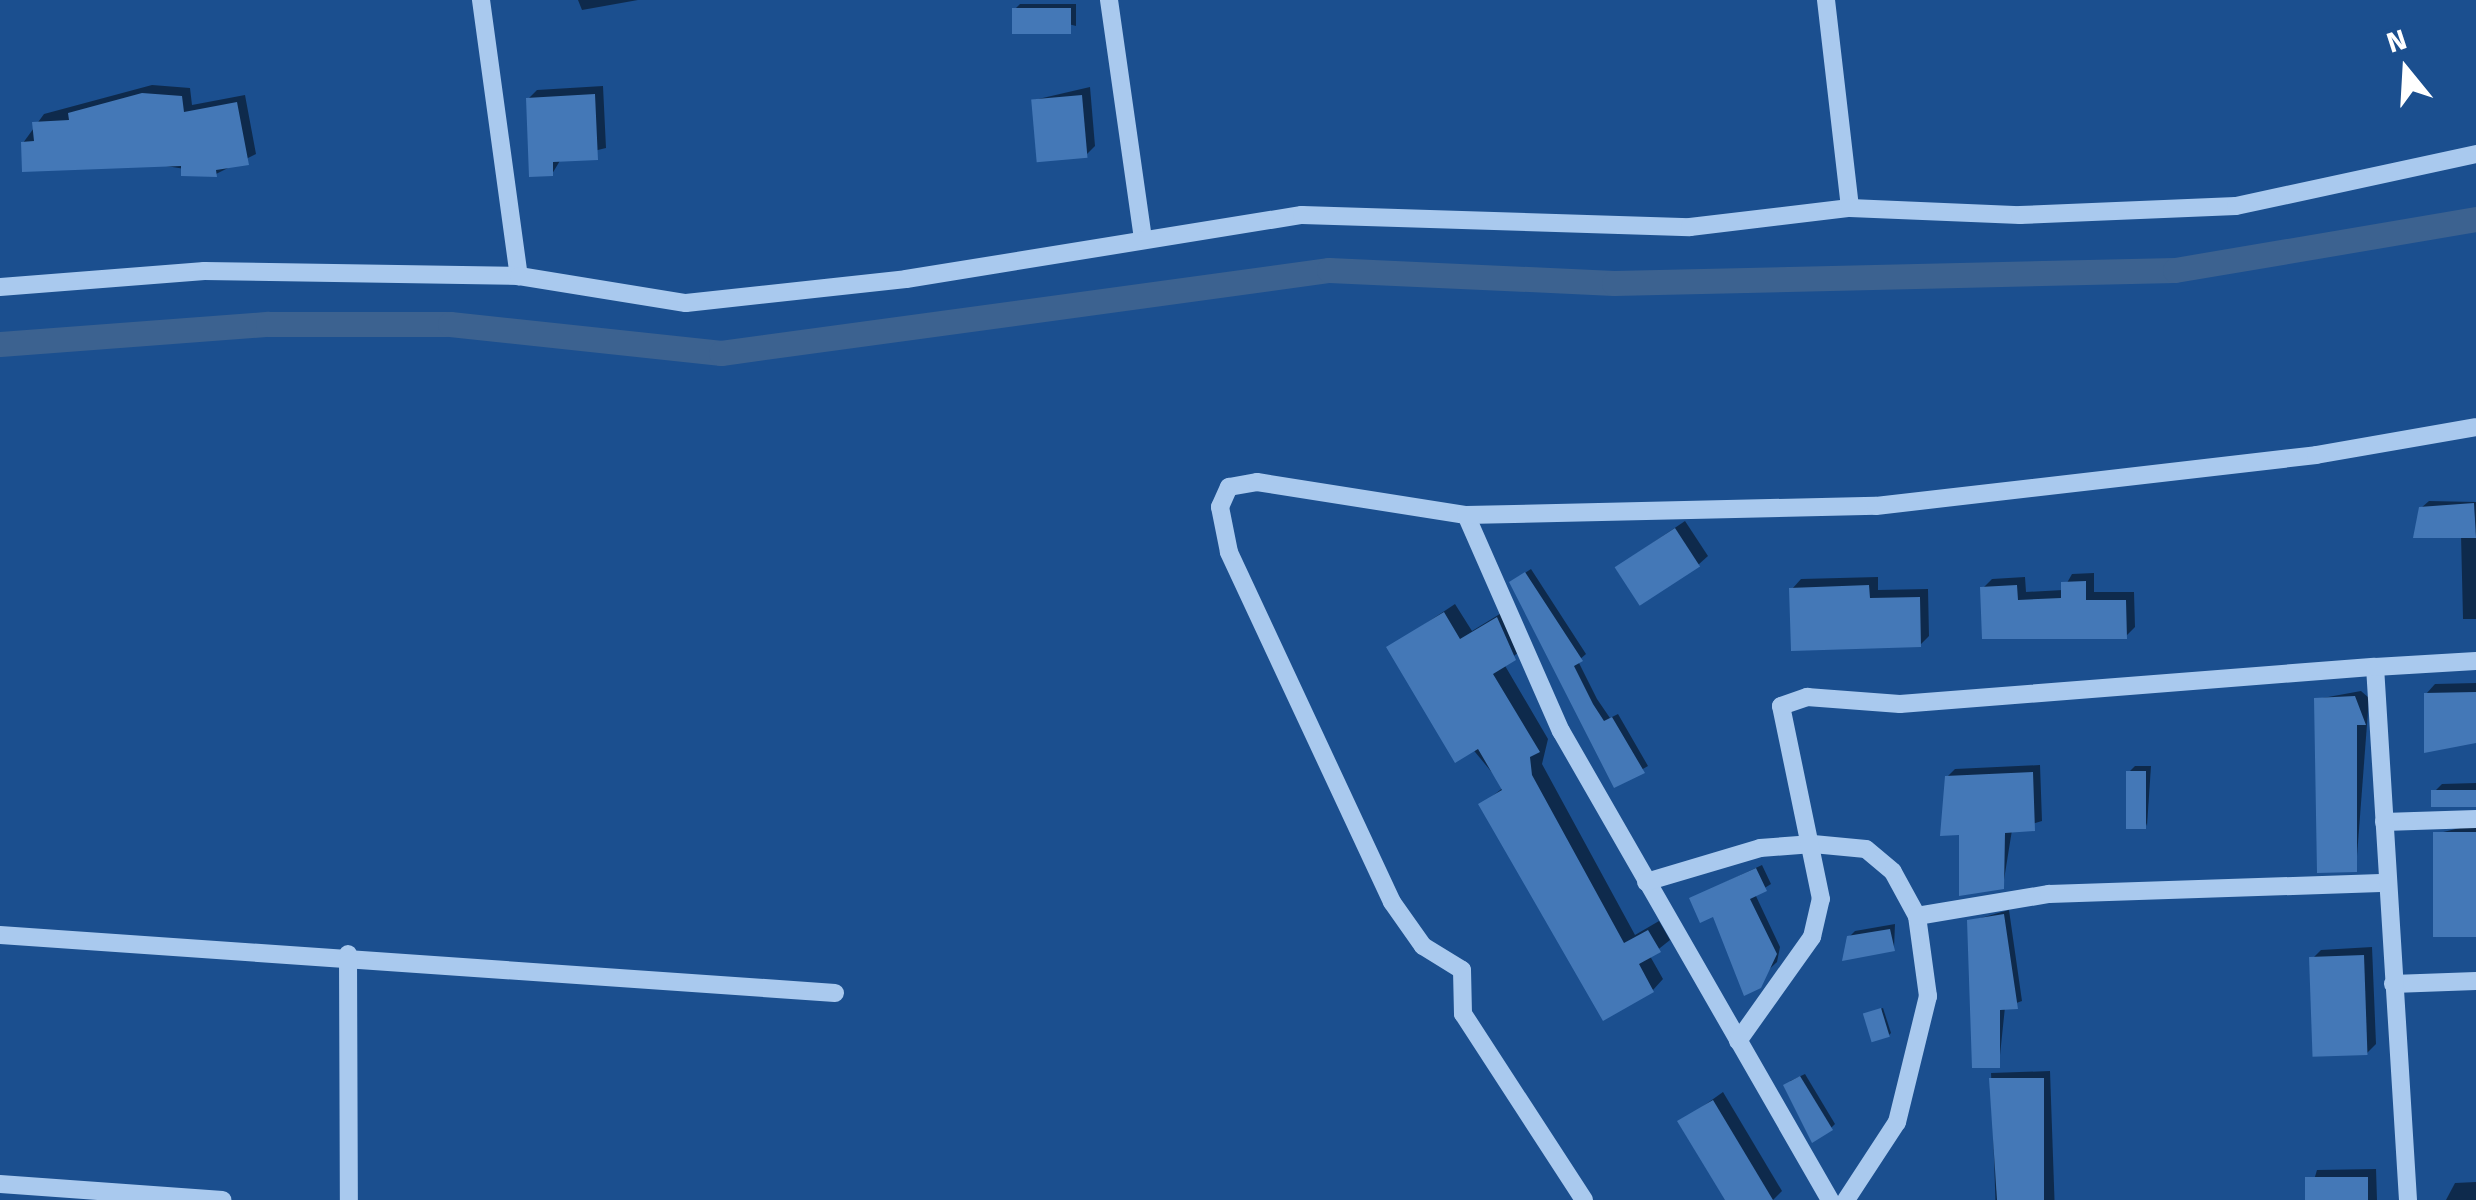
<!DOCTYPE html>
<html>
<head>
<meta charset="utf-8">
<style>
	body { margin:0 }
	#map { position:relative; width:2476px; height:1200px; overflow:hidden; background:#1b4f8f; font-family:"Fira Sans",sans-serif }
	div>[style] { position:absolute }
	.shadow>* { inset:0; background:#0007; transform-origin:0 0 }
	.canal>* { height:25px; margin:-12.5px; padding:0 12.5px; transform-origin:12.5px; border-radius:12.5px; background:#3c6290 }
	.building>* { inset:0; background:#4478b7; transform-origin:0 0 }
	.minor>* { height:18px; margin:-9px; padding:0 9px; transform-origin:9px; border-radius:9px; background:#a9c9ee }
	span { translate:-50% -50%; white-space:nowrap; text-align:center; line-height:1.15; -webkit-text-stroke:9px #1b4f8f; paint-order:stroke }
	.north { position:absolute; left:2356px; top:20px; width:100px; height:100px; -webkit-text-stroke:8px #1b4f8f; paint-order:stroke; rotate:342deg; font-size:28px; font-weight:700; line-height:40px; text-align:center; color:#fff }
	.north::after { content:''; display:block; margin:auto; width:35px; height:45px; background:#fff; clip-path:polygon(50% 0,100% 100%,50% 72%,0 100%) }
</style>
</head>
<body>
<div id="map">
	<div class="shadow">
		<div style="clip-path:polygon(578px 0,638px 0,582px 10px)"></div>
		<div style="clip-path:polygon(1020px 4px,1076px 4px,1076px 26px,1014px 10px)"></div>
		<div style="clip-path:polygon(152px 85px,190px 88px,192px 105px,245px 95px,256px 154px,216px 174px,23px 143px,44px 114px)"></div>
		<div style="clip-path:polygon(603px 86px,606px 148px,561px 159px,552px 174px,528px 99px,537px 90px)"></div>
		<div style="clip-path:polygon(1090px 87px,1095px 146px,1086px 155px,1034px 100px)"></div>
		<div style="clip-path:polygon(2429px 501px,2476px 502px,2476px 619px,2463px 619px,2461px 535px,2421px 508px)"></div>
		<div style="clip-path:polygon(1685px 521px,1708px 556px,1698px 565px,1617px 567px)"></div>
		<div style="clip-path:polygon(1531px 569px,1586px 654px,1578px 661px,1597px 699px,1610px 718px,1618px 714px,1648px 766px,1615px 785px,1517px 578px)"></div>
		<div style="clip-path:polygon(2094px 573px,2094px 592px,2134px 592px,2135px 627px,2126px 636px,1985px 637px,1983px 588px,1992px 579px,2025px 577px,2026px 592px,2063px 590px,2072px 574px)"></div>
		<div style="clip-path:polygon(1878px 577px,1878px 590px,1928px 589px,1929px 636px,1920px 645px,1792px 589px,1801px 579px)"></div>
		<div style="clip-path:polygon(1455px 604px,1472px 631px,1508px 609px,1525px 647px,1504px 664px,1548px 739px,1542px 764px,1635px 935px,1659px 921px,1670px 940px,1650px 956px,1663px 979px,1653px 990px,1481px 805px,1504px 787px,1389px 648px)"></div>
		<div style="clip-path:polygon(2476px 683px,2476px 743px,2426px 694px,2435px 684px)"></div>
		<div style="clip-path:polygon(2361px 691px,2369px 698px,2356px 869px,2317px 699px)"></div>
		<div style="clip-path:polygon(2040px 765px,2042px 821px,2012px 830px,2003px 886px,1962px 832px,1947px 777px,1955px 769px)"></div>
		<div style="clip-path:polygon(2135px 766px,2151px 766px,2147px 826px,2129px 772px)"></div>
		<div style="clip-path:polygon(2476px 783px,2476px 804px,2433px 793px,2442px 784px)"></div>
		<div style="clip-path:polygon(2476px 824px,2476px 935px,2435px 834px)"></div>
		<div style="clip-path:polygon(1762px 865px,1771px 884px,1755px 894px,1780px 947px,1777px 962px,1745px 992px,1715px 914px,1692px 898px)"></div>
		<div style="clip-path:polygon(2009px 910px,2022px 1001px,2005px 1007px,1999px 1065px,1970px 921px)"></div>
		<div style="clip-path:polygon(1895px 924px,1894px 948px,1849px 937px,1855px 931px)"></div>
		<div style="clip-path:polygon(2372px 947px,2376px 1044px,2367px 1053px,2312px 959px,2321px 950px)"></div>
		<div style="clip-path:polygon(1883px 1008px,1891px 1033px,1889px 1035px,1868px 1013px)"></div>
		<div style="left:2050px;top:1071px;width:129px;height:59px;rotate:88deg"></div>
		<div style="clip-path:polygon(1805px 1074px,1835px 1124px,1831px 1128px,1790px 1081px)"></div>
		<div style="clip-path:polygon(1723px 1092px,1782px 1191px,1773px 1200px,1727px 1200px,1681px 1122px)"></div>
		<div style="clip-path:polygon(2376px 1169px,2377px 1200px,2308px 1200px,2317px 1170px)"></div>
		<div style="clip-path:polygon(2476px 1182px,2476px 1200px,2446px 1200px,2455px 1183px)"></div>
	</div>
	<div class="canal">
		<div style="left:0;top:344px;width:269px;rotate:-4.3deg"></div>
		<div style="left:268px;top:324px;width:182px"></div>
		<div style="left:450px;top:324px;width:273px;rotate:6.1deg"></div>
		<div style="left:721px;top:353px;width:614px;rotate:-7.77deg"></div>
		<div style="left:1329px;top:270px;width:285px;rotate:2.6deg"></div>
		<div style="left:1614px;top:283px;width:561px;rotate:-1.33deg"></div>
		<div style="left:2175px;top:270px;width:305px;rotate:-9.6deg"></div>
	</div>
	<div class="building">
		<div style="left:1071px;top:8px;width:26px;height:59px;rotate:90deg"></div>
		<div style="clip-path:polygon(142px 93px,182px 96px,184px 112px,237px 102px,249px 165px,216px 170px,217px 177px,181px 176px,181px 166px,22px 172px,21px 142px,34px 141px,32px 122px,69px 120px,68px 113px)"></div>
		<div style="clip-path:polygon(595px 94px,598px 160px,553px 162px,553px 176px,529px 177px,526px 98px)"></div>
		<div style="left:1082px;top:95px;width:63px;height:51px;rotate:85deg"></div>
		<div style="clip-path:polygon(2474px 503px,2476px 538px,2413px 538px,2419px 507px)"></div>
		<div style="left:1675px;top:528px;width:46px;height:72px;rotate:57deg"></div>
		<div style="clip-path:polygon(1525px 572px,1583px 661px,1574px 666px,1593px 704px,1604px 721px,1612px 717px,1645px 773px,1614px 788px,1509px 582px)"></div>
		<div style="clip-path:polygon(2086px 581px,2086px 600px,2126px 600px,2127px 639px,1982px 639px,1980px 587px,2017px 585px,2018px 600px,2061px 598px,2061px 582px)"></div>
		<div style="clip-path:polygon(1869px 585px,1870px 598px,1920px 597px,1921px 647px,1791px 651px,1789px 588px)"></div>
		<div style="clip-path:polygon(1444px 612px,1460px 639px,1497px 617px,1516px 660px,1493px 674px,1540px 752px,1530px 757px,1532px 775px,1624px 943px,1648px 930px,1661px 952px,1639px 964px,1654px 992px,1603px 1021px,1478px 804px,1502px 790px,1478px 749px,1455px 763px,1386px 647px)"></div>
		<div style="clip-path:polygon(2476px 692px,2476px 743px,2424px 753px,2424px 693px)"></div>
		<div style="clip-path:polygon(2355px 696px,2366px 725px,2357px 725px,2357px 872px,2317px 873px,2314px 698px)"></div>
		<div style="left:2126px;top:771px;width:20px;height:58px"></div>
		<div style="clip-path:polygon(2033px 772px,2035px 831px,2005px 833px,2004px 889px,1959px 896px,1959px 835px,1940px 836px,1945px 776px)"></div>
		<div style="left:2476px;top:790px;width:17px;height:45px;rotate:90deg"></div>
		<div style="left:2476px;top:832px;width:105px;height:43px;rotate:90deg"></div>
		<div style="clip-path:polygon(1756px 868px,1767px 891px,1750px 899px,1777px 954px,1761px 988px,1744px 996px,1713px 917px,1700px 923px,1689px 898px)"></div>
		<div style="clip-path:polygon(2004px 914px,2018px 1009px,2000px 1010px,2000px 1068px,1972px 1068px,1967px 920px)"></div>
		<div style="clip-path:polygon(1890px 929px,1895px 951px,1842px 961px,1847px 936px)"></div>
		<div style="left:2364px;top:955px;width:100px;height:55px;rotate:88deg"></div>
		<div style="left:1881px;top:1008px;width:30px;height:19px;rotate:73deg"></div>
		<div style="clip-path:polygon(1800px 1076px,1833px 1130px,1812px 1143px,1783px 1085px)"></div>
		<div style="clip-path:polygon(1989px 1078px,2044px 1078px,2044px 1200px,1997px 1200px)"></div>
		<div style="clip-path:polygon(1713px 1100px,1773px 1200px,1725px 1200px,1677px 1121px)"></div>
		<div style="left:2368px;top:1177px;width:23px;height:63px;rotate:90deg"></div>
	</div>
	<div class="minor">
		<div style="left:481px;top:0;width:279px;rotate:82.2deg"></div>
		<div style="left:1109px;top:0;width:241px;rotate:81.9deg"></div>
		<div style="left:1826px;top:0;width:209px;rotate:83.4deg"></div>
		<div style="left:0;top:287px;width:205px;rotate:-4.5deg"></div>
		<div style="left:204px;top:271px;width:315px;rotate:0.9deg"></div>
		<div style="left:519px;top:276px;width:169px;rotate:9.2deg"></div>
		<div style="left:686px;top:303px;width:221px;rotate:-6.2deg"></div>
		<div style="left:906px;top:279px;width:401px;rotate:-9.2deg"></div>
		<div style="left:1302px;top:215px;width:388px;rotate:1.8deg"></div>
		<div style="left:1690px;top:227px;width:161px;rotate:-6.8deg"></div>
		<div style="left:1850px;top:208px;width:170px;rotate:2.4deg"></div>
		<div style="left:2020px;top:215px;width:216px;rotate:-2.4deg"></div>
		<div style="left:2236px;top:206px;width:246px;rotate:-12.2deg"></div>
		<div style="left:1466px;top:515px;width:236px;rotate:66.3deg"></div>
		<div style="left:1561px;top:731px;width:541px;rotate:60.16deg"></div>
		<div style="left:2384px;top:822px;width:92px;rotate:-1.9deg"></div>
		<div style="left:1646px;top:882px;width:119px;rotate:-16.6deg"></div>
		<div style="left:1760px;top:848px;width:53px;rotate:-4.3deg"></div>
		<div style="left:1813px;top:844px;width:53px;rotate:5.4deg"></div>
		<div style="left:1866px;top:849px;width:35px;rotate:40deg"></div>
		<div style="left:1893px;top:872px;width:50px;rotate:61.4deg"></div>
		<div style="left:1917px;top:916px;width:81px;rotate:82.2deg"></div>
		<div style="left:1928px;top:996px;width:130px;rotate:103.8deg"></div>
		<div style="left:1897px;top:1122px;width:93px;rotate:123.2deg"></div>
		<div style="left:1917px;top:916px;width:134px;rotate:-9.5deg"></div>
		<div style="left:2049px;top:894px;width:339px;rotate:-1.9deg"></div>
		<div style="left:0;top:935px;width:837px;rotate:3.97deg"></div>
		<div style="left:348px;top:954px;width:246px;rotate:89.8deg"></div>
		<div style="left:2393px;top:984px;width:83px;rotate:-2.1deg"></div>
		<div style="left:1738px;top:1041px;width:128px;rotate:-54.6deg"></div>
		<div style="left:1812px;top:937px;width:39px;rotate:-77deg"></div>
		<div style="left:1821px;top:899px;width:197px;rotate:-101.7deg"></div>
		<div style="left:1781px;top:706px;width:28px;rotate:-19deg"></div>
		<div style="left:1807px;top:697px;width:93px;rotate:4.3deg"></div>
		<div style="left:1900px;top:704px;width:476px;rotate:-4.5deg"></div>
		<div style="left:0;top:1184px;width:223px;rotate:4.1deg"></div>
		<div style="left:1584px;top:1200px;width:222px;rotate:-123deg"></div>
		<div style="left:1463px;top:1014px;width:44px;rotate:-91.3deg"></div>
		<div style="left:1462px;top:970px;width:46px;rotate:-148.4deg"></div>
		<div style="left:1423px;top:946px;width:54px;rotate:-125.2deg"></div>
		<div style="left:1392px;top:902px;width:386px;rotate:-115deg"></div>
		<div style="left:1229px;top:552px;width:46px;rotate:-101.3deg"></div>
		<div style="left:1220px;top:507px;width:22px;rotate:-66deg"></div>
		<div style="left:1229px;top:487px;width:28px;rotate:-10deg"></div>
		<div style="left:1257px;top:482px;width:212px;rotate:9deg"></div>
		<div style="left:1466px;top:515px;width:410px;rotate:-1.3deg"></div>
		<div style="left:1876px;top:506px;width:443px;rotate:-6.6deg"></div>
		<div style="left:2316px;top:455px;width:162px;rotate:-9.9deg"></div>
		<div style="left:2408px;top:1200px;width:534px;rotate:-93.54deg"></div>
		<div style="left:2375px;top:667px;width:101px;rotate:-3.4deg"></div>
	</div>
	<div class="north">N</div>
</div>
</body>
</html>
